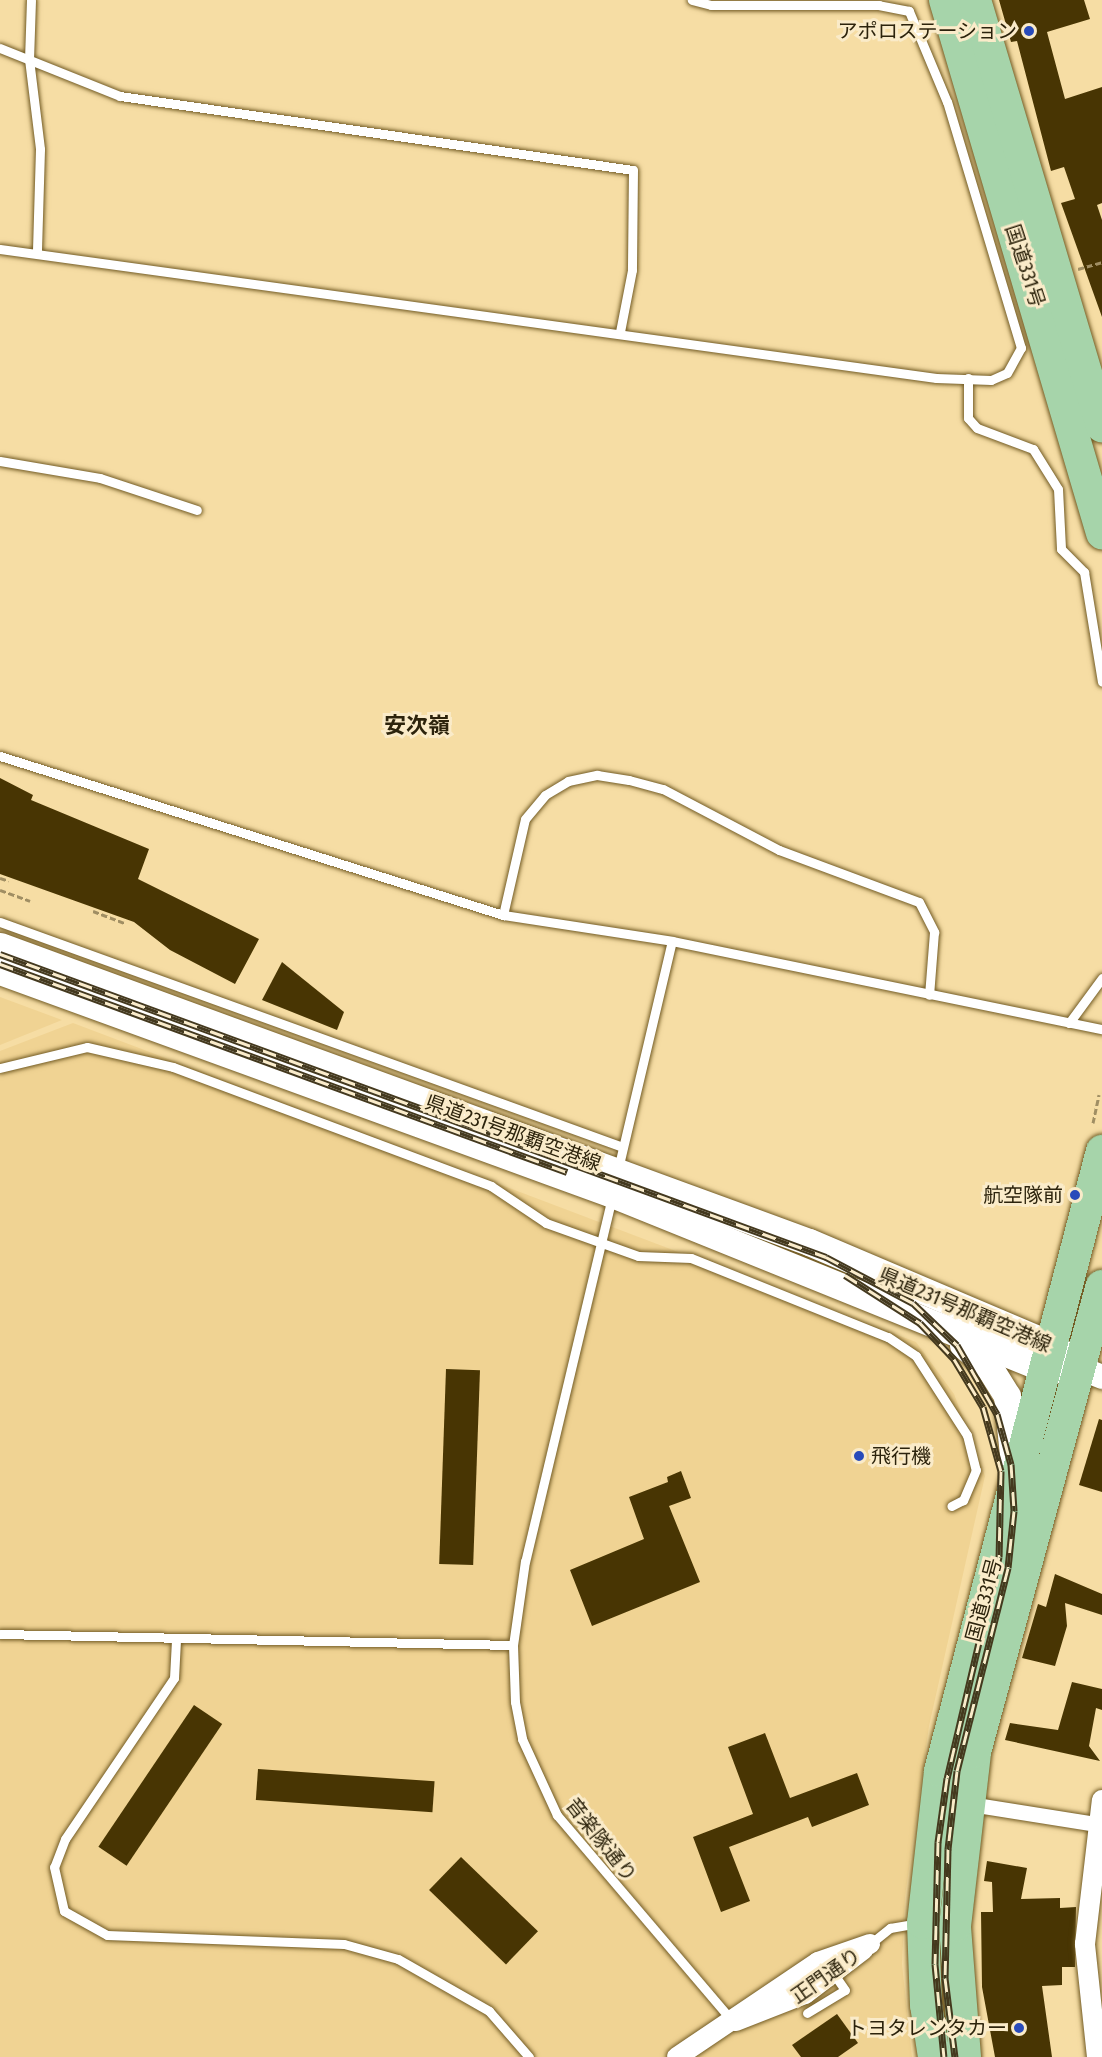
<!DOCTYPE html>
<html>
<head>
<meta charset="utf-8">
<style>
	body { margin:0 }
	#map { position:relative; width:1102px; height:2057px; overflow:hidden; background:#f6dda4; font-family:"Fira Sans Condensed","Noto Sans JP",sans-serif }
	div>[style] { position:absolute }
	.built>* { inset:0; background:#f0d393 }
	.building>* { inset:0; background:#483503; transform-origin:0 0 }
	.path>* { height:3px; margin-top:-1.5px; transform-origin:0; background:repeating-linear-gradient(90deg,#a08e63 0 6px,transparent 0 9px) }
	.roads { filter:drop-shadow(0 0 2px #725b24) drop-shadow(0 0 2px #725b24) }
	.service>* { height:9px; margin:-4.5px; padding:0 4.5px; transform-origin:4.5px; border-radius:4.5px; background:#fff }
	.pedestrian>* { height:15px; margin:-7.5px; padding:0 7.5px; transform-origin:7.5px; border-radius:7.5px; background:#fff }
	.minor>* { height:20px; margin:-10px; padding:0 10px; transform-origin:10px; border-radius:10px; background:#fff }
	.tertiary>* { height:24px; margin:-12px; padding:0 12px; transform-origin:12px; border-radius:12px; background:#fff }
	.secondary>* { height:27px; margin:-13.5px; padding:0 13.5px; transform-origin:13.5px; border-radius:13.5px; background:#fff }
	.trunk>* { height:32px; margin:-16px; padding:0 16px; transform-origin:16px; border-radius:16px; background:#a6d4aa }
	.rail>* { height:7px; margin-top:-3.5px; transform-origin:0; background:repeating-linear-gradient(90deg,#faebc9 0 14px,#44391e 0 28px); box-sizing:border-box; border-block:2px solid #44391e }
	.dots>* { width:16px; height:16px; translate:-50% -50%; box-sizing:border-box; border:3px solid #faebc9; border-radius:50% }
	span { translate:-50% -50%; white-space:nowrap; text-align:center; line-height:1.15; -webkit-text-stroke:6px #faebc9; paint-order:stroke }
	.poi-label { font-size:20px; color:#2c230c }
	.right { translate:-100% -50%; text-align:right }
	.left { translate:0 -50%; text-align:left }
	.street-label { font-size:20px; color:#2c230c }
	.quarter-label { font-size:22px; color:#2c230c; font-weight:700 }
</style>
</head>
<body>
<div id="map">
	<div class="built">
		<div style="clip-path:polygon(0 997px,62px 1020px,0 1045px)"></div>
		<div style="clip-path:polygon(73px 1023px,916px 1342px,954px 1394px,985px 1476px,929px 1726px,905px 1897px,902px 1964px,912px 2057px,0 2057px,0 1051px)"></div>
	</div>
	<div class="building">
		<div style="clip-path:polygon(999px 0,1084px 0,1090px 19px,1047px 32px,1065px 99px,1102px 87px,1102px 203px,1097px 205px,1102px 220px,1102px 317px,1061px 203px,1075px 199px,1064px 167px,1051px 171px,1017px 41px,1011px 42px)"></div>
		<div style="clip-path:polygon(0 778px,33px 795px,31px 800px,149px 849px,138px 879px,259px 939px,235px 984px,170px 950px,134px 922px,0 874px)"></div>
		<div style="clip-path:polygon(282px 962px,344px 1012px,337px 1030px,262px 1000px)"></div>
		<div style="left:446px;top:1369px;width:34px;height:195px;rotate:2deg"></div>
		<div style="clip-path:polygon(1099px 1419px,1102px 1420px,1102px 1492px,1079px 1485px)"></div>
		<div style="clip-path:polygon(681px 1471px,691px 1498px,669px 1506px,700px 1582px,592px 1626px,570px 1570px,644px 1539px,629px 1497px,668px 1482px,667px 1477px)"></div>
		<div style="clip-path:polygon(1055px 1574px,1102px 1594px,1102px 1615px,1065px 1603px,1067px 1626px,1055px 1666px,1022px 1658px,1038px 1604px,1046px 1607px)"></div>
		<div style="clip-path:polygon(1072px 1682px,1102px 1689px,1102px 1710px,1096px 1708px,1089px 1746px,1100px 1761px,1005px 1740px,1010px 1723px,1058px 1730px)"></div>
		<div style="left:194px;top:1705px;width:34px;height:171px;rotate:34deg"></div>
		<div style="clip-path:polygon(765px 1733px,790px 1798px,857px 1773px,869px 1805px,812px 1827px,808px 1817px,729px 1847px,750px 1901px,721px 1912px,693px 1837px,753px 1814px,728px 1747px)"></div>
		<div style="left:258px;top:1769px;width:177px;height:31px;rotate:4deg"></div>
		<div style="left:461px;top:1857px;width:107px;height:46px;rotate:44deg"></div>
		<div style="clip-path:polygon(987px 1861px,1027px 1868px,1021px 1899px,1060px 1898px,1060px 1908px,1076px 1907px,1075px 1967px,1062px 1967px,1062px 1985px,1042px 1986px,1052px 2057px,995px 2057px,982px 1987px,981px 1912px,993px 1912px,992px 1882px,984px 1881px)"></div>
		<div style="clip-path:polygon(837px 2014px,858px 2043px,838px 2057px,801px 2057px,792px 2045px)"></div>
	</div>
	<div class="path">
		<div style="left:1078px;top:269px;width:25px;rotate:-16deg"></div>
		<div style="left:0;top:878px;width:9px;rotate:18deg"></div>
		<div style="left:0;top:890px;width:32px;rotate:20deg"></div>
		<div style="left:93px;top:911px;width:34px;rotate:21deg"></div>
		<div style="left:1093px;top:1123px;width:29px;rotate:-78deg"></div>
	</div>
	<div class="roads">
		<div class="service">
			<div style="left:31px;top:0;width:59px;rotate:91.9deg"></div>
			<div style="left:29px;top:59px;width:91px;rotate:83deg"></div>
			<div style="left:40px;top:149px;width:103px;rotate:91.7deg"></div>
			<div style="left:0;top:48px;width:129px;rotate:21.8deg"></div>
			<div style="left:120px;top:96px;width:518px;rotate:8.21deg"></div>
			<div style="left:633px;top:170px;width:100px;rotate:90.6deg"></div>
			<div style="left:632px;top:270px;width:63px;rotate:101deg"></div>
			<div style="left:0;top:249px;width:945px;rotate:7.85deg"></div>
			<div style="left:936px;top:378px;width:55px;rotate:2.1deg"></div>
			<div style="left:991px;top:380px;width:17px;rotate:-24deg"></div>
			<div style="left:1007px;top:373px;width:29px;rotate:-61deg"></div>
			<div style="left:1021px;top:348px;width:257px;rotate:-106.7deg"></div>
			<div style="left:947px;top:102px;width:99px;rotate:-112.7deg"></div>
			<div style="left:909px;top:11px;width:31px;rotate:-169deg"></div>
			<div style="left:879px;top:5px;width:168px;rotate:180deg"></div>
			<div style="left:711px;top:5px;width:20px;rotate:-165deg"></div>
			<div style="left:968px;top:378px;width:40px;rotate:90deg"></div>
			<div style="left:968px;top:418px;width:13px;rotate:48deg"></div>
			<div style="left:977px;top:428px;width:60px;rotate:20.6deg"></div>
			<div style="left:1033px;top:449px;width:47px;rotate:58deg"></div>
			<div style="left:1058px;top:489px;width:60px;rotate:87.1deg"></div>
			<div style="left:1061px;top:549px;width:33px;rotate:45deg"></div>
			<div style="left:1084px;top:572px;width:111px;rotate:80.7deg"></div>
			<div style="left:0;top:461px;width:101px;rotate:9.6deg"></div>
			<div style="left:100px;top:478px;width:102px;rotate:18.3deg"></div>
			<div style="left:0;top:756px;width:528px;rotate:17.54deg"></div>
			<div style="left:503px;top:915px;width:171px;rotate:8.7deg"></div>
			<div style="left:672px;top:941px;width:439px;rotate:11.6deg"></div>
			<div style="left:503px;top:915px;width:98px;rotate:-77.1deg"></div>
			<div style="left:525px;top:819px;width:31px;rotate:-50deg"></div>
			<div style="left:545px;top:795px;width:27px;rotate:-31deg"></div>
			<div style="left:568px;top:781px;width:30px;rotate:-12deg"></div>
			<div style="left:597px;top:775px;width:32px;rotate:9deg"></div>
			<div style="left:629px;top:780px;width:35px;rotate:15deg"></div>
			<div style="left:663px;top:789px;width:131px;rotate:27.7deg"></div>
			<div style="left:779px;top:850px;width:149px;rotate:20.4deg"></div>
			<div style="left:919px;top:902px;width:34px;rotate:63deg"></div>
			<div style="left:934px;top:932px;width:63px;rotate:94.5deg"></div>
			<div style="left:0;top:922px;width:662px;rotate:19.86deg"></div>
			<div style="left:1069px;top:1023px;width:56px;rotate:-53.7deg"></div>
			<div style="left:0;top:1068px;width:89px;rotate:-13.6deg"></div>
			<div style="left:87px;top:1047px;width:88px;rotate:13.1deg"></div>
			<div style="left:173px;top:1067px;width:340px;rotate:20.5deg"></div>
			<div style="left:491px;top:1186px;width:66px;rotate:33.9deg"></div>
			<div style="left:546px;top:1223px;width:98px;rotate:19.7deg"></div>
			<div style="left:638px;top:1256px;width:53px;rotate:2.2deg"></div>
			<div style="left:691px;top:1258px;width:212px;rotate:21.9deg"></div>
			<div style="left:888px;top:1337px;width:34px;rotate:34deg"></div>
			<div style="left:916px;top:1356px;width:94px;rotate:57.2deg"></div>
			<div style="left:967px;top:1435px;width:36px;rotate:76deg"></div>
			<div style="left:976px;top:1470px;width:33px;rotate:113deg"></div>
			<div style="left:963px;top:1500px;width:13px;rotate:153deg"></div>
			<div style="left:618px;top:1169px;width:234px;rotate:-76.7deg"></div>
			<div style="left:612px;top:1197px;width:374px;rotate:103.4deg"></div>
			<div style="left:525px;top:1561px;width:85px;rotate:98.1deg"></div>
			<div style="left:513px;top:1645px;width:57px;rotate:88deg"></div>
			<div style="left:515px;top:1702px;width:38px;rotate:79deg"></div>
			<div style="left:522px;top:1739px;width:84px;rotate:65.3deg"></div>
			<div style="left:557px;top:1815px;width:272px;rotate:49.6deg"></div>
			<div style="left:0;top:1634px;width:513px;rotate:1.23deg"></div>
			<div style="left:176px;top:1640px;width:38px;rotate:93deg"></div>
			<div style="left:174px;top:1678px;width:194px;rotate:124.1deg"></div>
			<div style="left:65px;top:1839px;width:30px;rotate:111deg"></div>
			<div style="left:54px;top:1867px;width:45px;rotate:77.2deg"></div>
			<div style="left:64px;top:1911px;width:49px;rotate:29.2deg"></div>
			<div style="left:107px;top:1935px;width:237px;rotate:2.2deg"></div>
			<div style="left:344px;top:1944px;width:56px;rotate:15.5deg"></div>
			<div style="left:398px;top:1959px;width:105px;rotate:29.7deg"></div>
			<div style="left:489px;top:2011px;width:61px;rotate:49deg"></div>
			<div style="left:870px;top:1944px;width:26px;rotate:-39deg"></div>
			<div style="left:890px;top:1928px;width:27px;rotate:-10deg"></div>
			<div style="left:807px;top:2013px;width:44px;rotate:-31.2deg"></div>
			<div style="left:845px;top:1990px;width:19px;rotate:-125deg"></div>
		</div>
		<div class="pedestrian">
			<div style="left:983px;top:1806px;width:114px;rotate:9.1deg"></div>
		</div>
		<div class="minor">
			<div style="left:736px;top:2021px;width:74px;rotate:-21.4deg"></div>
			<div style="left:805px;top:1994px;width:73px;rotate:-37.2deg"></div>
			<div style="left:677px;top:2057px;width:170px;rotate:-34deg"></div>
			<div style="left:818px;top:1962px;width:55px;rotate:-19.1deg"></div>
			<div style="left:1097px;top:2057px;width:114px;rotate:-96.1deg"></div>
			<div style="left:1085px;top:1944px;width:145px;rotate:-83.3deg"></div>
		</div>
		<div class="tertiary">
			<div style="left:1080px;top:1368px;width:24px;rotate:22deg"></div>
		</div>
		<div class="secondary">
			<div style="left:0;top:946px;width:861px;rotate:20.1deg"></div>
			<div style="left:809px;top:1242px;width:266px;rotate:23deg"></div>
			<div style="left:1054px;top:1346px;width:34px;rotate:40deg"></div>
			<div style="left:0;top:971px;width:651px;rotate:20.02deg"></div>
			<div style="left:612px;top:1194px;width:470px;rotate:22deg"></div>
			<div style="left:1048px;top:1370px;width:16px;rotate:-4deg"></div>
			<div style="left:963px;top:1345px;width:34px;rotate:40deg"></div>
			<div style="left:989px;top:1367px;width:34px;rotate:58deg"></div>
			<div style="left:1007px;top:1396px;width:69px;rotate:84.2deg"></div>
		</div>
		<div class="trunk">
			<div style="left:945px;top:0;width:556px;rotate:73.59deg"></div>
			<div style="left:975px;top:0;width:445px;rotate:73.4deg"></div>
			<div style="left:934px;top:2057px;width:53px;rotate:-98.7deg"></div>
			<div style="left:926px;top:2005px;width:82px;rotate:-92.1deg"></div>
			<div style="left:923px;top:1923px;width:153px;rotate:-83.6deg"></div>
			<div style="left:940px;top:1771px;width:641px;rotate:-75.36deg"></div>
			<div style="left:965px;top:2057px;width:131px;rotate:-94.4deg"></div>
			<div style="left:955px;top:1926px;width:175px;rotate:-83.4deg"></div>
			<div style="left:975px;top:1752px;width:483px;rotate:-74.8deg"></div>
		</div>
	</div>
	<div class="rail">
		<div style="left:0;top:954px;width:880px;rotate:20.14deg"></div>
		<div style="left:826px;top:1257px;width:98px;rotate:27.9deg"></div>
		<div style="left:913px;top:1303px;width:61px;rotate:43.7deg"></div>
		<div style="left:957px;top:1345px;width:80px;rotate:59.9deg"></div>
		<div style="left:997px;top:1414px;width:52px;rotate:74.4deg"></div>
		<div style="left:1011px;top:1464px;width:47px;rotate:86.3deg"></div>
		<div style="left:1014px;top:1511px;width:57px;rotate:96deg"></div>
		<div style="left:1008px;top:1568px;width:209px;rotate:104.1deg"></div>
		<div style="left:957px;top:1771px;width:79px;rotate:96.6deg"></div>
		<div style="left:948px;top:1849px;width:129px;rotate:91.3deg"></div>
		<div style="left:945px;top:1978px;width:80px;rotate:82.8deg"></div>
		<div style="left:0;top:964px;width:604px;rotate:20.15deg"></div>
		<div style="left:845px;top:1275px;width:89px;rotate:32.6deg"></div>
		<div style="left:920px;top:1323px;width:50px;rotate:46.6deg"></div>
		<div style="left:954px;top:1359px;width:56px;rotate:58.9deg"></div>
		<div style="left:983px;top:1407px;width:66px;rotate:74.3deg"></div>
		<div style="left:1001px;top:1471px;width:86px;rotate:91.3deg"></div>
		<div style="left:999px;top:1557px;width:227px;rotate:103.2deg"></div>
		<div style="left:947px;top:1778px;width:65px;rotate:98deg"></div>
		<div style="left:938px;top:1842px;width:122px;rotate:91.4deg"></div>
		<div style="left:935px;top:1964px;width:93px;rotate:84.5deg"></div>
	</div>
	<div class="dots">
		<div style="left:1029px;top:31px;background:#294bba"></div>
		<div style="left:1075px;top:1195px;background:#294bba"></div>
		<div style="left:859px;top:1456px;background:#294bba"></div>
		<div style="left:1019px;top:2028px;background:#294bba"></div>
	</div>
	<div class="poi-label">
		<span class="right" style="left:1017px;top:31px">アポロステーション</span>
		<span class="right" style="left:1063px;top:1195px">航空隊前</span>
		<span class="left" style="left:871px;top:1456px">飛行機</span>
		<span class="right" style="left:1007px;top:2028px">トヨタレンタカー</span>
	</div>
	<div class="street-label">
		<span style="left:1025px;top:266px;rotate:72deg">国道331号</span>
		<span style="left:513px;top:1133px;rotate:20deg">県道231号那覇空港線</span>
		<span style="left:965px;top:1310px;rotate:23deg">県道231号那覇空港線</span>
		<span style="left:984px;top:1600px;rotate:-75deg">国道331号</span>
		<span style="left:601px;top:1840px;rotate:52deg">音楽隊通り</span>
		<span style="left:826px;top:1976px;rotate:-35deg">正門通り</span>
	</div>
	<div class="quarter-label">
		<span style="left:417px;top:726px">安次嶺</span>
	</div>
</div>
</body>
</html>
